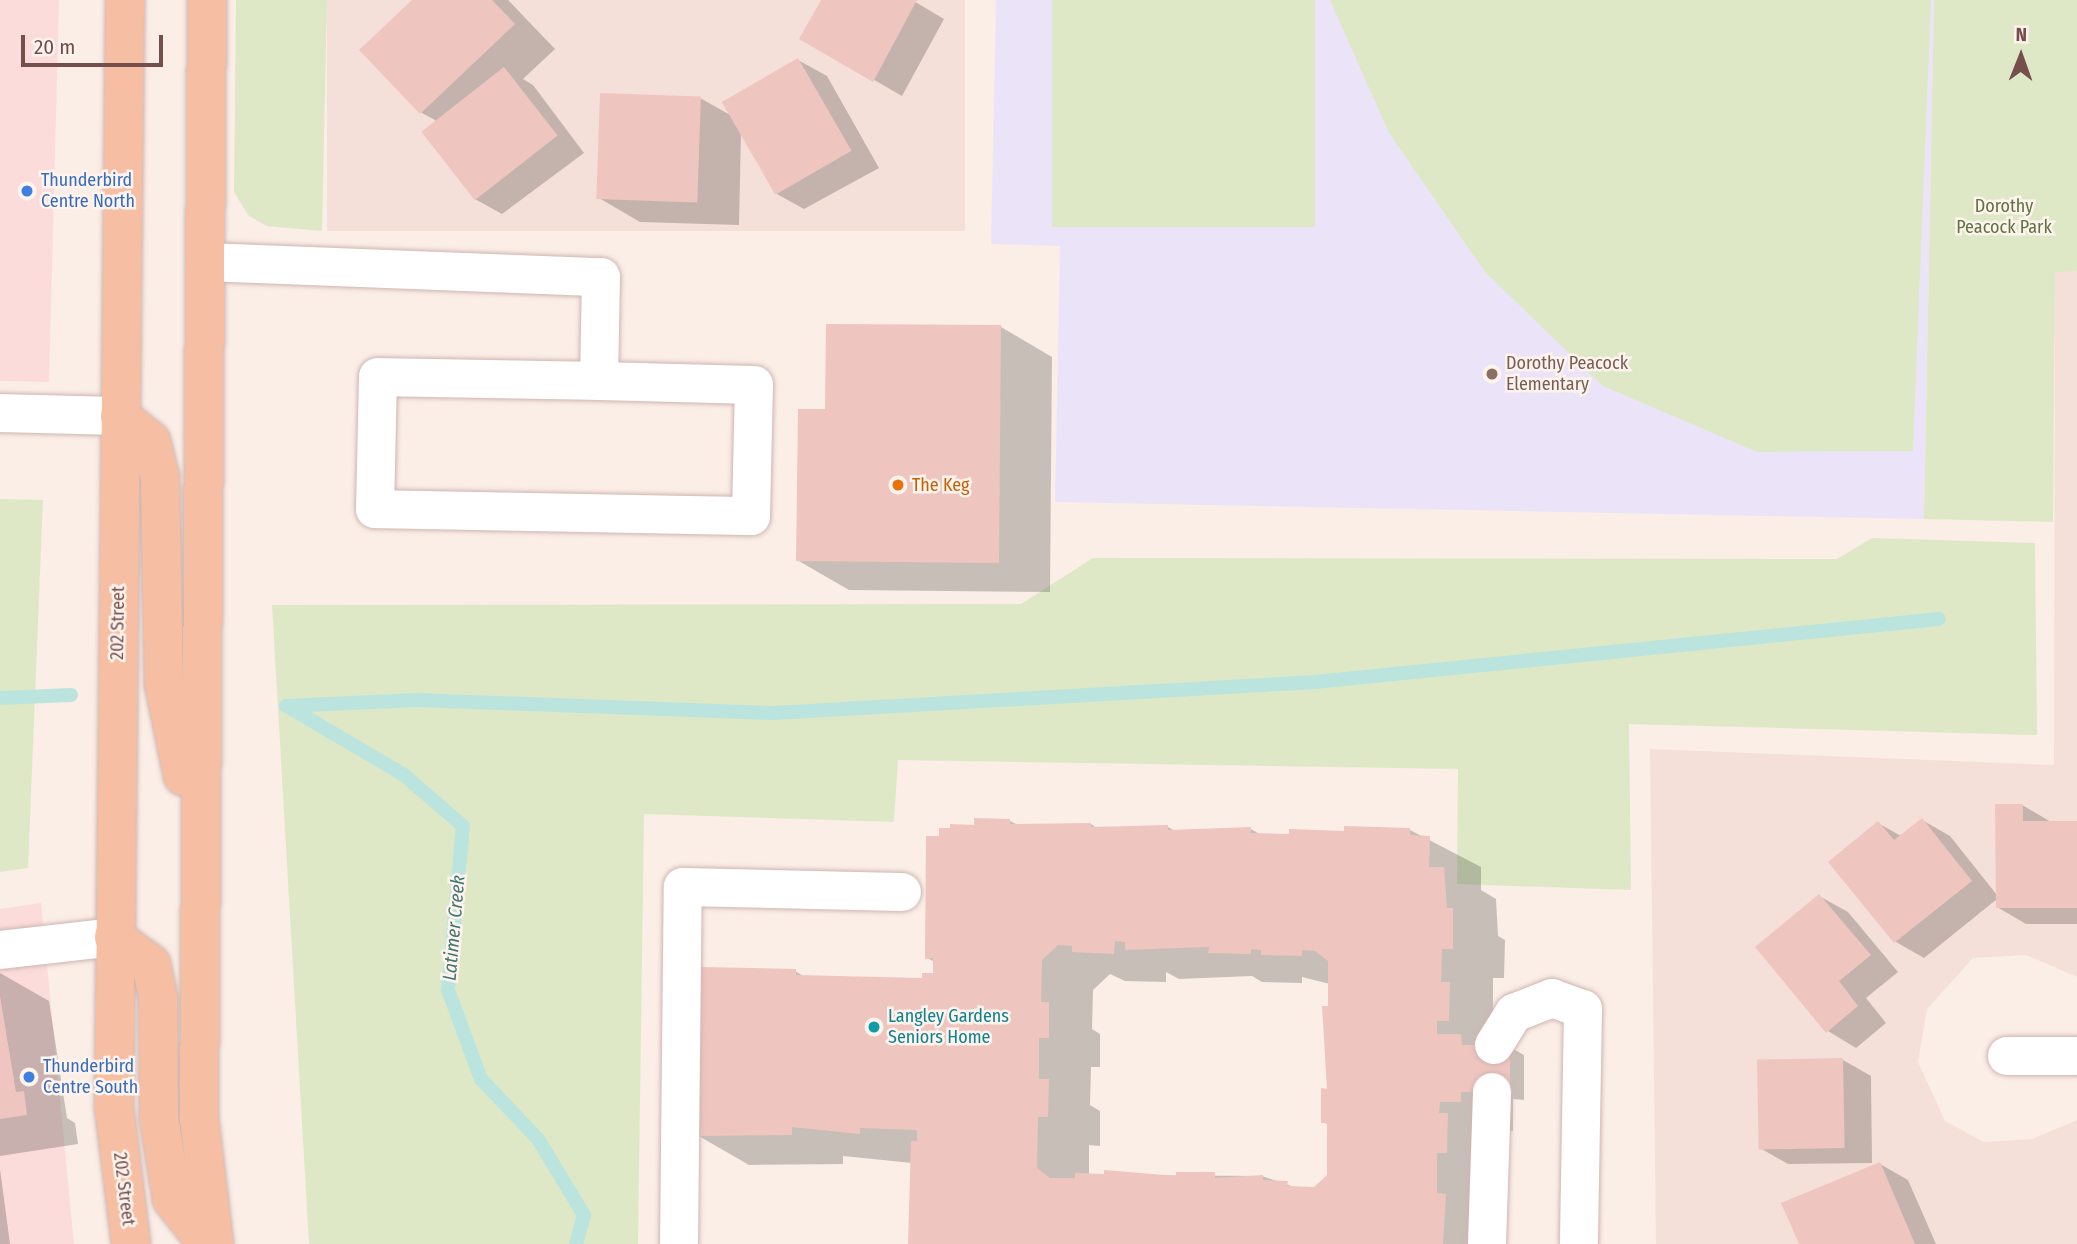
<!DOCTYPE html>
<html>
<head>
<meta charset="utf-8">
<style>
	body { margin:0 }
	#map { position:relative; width:2077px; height:1244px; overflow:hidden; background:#fbeee7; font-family:"Fira Sans Condensed",sans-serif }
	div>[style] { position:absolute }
	.residential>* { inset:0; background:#f5e0d9; transform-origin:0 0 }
	.commercial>* { inset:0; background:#fbdcdb }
	.education>* { inset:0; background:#ebe4f8 }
	.green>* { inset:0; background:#dee8c6; transform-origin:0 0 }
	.shadow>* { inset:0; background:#0003 }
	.stream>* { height:14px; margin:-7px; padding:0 7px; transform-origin:7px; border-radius:7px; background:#bce4de }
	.building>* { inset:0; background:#efc5c0; transform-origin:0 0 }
	.roads { filter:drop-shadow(0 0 2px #cfb5b0) drop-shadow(0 0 2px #cfb5b0) }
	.minor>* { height:38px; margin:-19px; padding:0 19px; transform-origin:19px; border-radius:19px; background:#fff }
	.major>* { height:38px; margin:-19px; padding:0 19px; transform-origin:19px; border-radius:19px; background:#f6bfa3 }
	.dots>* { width:19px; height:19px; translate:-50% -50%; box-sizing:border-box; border:4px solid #fef3ed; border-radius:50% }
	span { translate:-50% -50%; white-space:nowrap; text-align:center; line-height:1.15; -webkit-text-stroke:5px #fef3ed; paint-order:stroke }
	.shop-label { font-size:18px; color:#366cbe }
	.left { translate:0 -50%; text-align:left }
	.park-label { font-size:18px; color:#5f7442 }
	.education-label { font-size:18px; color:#785e54 }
	.food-label { font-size:18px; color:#c56008 }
	.street-label { font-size:18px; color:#744f4c }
	.culture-label { font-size:18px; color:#0d838f }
	.water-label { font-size:19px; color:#417872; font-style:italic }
	.north { position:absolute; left:1986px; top:21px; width:70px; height:70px; -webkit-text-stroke:5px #fef3ed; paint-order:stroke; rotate:1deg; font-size:19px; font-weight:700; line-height:28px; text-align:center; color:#744f4c }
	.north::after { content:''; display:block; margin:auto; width:24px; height:32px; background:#744f4c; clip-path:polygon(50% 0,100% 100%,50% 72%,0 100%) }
	.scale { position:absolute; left:21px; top:35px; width:142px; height:32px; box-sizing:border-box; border:4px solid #744f4c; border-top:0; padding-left:9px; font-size:21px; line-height:24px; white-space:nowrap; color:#744f4c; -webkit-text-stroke:5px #fef3ed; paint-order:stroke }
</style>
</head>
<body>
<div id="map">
	<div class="residential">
		<div style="left:327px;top:0;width:638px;height:231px"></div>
		<div style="clip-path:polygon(2055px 271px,2077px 271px,2077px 977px,2026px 955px,1973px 958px,1927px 1009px,1918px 1062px,1945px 1121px,1984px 1142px,2032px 1139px,2077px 1120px,2077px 1244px,1656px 1244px,1650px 749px,2054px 765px)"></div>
	</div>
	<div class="commercial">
		<div style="clip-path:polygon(0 0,59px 0,49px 382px,0 381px)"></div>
		<div style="clip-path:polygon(41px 903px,74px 1244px,0 1244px,0 909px)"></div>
	</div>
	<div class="education">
		<div style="clip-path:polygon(996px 0,1934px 0,1924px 519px,1055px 502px,1060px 246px,991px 244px)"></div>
	</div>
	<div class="green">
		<div style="clip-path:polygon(236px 0,327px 0,322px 231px,266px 226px,248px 215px,234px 192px)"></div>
		<div style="left:1052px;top:0;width:263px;height:227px"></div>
		<div style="clip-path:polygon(1330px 0,1931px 0,1913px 451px,1757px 452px,1603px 386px,1485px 272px,1389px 133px)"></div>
		<div style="clip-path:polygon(1934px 0,2077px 0,2077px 271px,2055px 272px,2053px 522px,1924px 519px)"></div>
		<div style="clip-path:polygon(0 499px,43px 500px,28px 868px,0 872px)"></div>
		<div style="clip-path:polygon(1872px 538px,2035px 543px,2037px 735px,1629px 724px,1631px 890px,1457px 884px,1458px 769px,898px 760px,894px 822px,644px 814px,638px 1244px,309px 1244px,272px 605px,1021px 604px,1093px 558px,1837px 559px)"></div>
	</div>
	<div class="shadow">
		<div style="clip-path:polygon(415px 0,508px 0,555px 49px,523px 79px,533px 85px,584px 153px,502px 214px,473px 198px,435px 120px,422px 113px)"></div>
		<div style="clip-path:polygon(823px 0,912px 0,944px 19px,902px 96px,801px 38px)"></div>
		<div style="clip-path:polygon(798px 60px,827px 76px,879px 168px,804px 209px,775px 193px,741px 132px,739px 225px,640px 222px,599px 198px,700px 98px,732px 116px)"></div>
		<div style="clip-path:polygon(1001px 327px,1052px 357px,1050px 592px,849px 590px,797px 560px,827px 411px)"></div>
		<div style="clip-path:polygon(2022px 805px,2051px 822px,2077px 823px,2077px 924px,2026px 924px,1997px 907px,1997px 899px,1924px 958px,1896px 942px,1878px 823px,1901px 836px,1922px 820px,1950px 836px,1997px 895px)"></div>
		<div style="clip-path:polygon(evenodd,1010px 821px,1018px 825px,1091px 824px,1098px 829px,1168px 827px,1177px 832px,1251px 829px,1261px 835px,1410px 830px,1481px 867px,1481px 890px,1496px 899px,1498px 936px,1505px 940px,1504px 978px,1493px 978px,1493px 1009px,1501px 1014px,1510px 1047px,1524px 1055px,1524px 1100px,1513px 1099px,1513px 1131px,1491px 1130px,1496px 1244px,910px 1244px,912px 1163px,843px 1156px,843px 1164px,749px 1165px,697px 1135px,795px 971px,805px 977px,924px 980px,934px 975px,935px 962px,927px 958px,940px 838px,1010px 821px,1166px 972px,1179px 979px,1252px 976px,1262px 982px,1302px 983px,1302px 977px,1330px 984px,1329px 1090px,1323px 1122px,1329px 1125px,1329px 1176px,1315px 1188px,1297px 1188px,1262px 1176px,1089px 1175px,1089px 1145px,1100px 1146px,1100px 1111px,1090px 1105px,1091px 1067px,1100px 1067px,1100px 1034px,1092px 1029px,1093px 990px,1110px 974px,1125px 981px,1166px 982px,1166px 972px)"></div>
		<div style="clip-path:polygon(1819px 896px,1848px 912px,1898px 972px,1866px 998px,1886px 1023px,1856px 1048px,1828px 1031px)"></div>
		<div style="clip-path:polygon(0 973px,49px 1001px,67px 1118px,75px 1123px,78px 1144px,0 1156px)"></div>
		<div style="clip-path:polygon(1843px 1060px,1871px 1076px,1872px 1163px,1788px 1164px,1760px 1148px)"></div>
		<div style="clip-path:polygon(1880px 1164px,1908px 1180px,1936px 1244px,1801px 1244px)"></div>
		<div style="clip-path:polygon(0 1169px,10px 1244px,0 1244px)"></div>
	</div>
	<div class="stream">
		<div style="left:0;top:698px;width:71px;rotate:-2.4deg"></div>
		<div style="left:286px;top:706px;width:131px;rotate:-2.6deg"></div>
		<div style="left:417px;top:700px;width:357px;rotate:2.1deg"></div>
		<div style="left:774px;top:713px;width:542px;rotate:-3.28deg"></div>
		<div style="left:1315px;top:682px;width:627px;rotate:-5.77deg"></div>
		<div style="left:287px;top:706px;width:136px;rotate:30.5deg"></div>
		<div style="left:404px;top:775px;width:78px;rotate:40.8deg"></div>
		<div style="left:463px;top:826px;width:165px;rotate:95.2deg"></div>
		<div style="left:448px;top:990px;width:95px;rotate:69.7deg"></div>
		<div style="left:481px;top:1079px;width:83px;rotate:46.5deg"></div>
		<div style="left:538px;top:1139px;width:89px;rotate:58.8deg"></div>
		<div style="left:584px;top:1215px;width:30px;rotate:105deg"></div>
	</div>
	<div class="building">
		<div style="clip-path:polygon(412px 0,492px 0,515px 24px,420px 114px,359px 50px)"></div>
		<div style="clip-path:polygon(821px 0,917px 0,873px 82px,799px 39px)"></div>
		<div style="left:798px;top:58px;width:107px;height:88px;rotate:60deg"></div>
		<div style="left:504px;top:67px;width:87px;height:105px;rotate:52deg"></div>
		<div style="left:600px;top:93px;width:101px;height:106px;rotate:2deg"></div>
		<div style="clip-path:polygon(826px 324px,1001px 325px,999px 563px,796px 561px,798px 409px,825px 409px)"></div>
		<div style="clip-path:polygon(1995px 804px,2023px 804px,2023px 821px,2077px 821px,2077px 908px,1996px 908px)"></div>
		<div style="clip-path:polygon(evenodd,974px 818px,1010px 819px,1010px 824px,1091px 823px,1091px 827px,1168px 825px,1168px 830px,1251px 827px,1251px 833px,1289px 834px,1289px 829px,1344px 831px,1344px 826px,1410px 828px,1410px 835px,1430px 836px,1429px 867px,1444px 867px,1447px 908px,1453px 908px,1453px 949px,1442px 949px,1441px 982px,1450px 982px,1449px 1021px,1437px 1021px,1437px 1034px,1461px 1034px,1462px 1045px,1510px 1045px,1510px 1093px,1461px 1092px,1461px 1102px,1440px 1102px,1439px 1113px,1448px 1113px,1447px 1153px,1437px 1153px,1437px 1193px,1446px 1194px,1443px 1244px,908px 1244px,911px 1141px,917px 1141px,917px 1130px,860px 1128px,860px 1134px,792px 1127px,792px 1135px,695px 1136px,700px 967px,796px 969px,796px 975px,922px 978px,922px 973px,933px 973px,933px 958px,925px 959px,926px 836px,939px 836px,939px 828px,950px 828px,950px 824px,974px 825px,974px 818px,1115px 941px,1125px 942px,1125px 950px,1209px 947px,1208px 953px,1251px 954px,1251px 949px,1261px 950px,1261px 955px,1302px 956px,1302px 950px,1315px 951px,1328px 961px,1328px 1006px,1322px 1006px,1327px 1089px,1321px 1088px,1321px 1123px,1327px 1123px,1327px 1175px,1314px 1187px,1287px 1186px,1288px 1181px,1263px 1180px,1263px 1175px,1215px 1178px,1215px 1172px,1176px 1172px,1176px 1176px,1104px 1170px,1104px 1174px,1075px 1173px,1075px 1178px,1050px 1178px,1037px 1168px,1038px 1117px,1048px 1117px,1049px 1079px,1039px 1079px,1039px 1038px,1049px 1038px,1049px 1002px,1041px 1002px,1042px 960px,1058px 945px,1072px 946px,1072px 952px,1114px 954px,1115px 941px)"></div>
		<div style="clip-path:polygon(1922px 818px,1972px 881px,1894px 943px,1828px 862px,1878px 821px,1894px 840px)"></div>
		<div style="clip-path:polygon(1819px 894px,1871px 955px,1839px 981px,1858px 1006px,1826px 1033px,1755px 947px)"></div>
		<div style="clip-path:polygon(0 996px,16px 1092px,24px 1091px,27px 1115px,0 1119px)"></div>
		<div style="left:1843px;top:1058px;width:90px;height:86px;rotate:89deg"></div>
		<div style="clip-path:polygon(1880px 1162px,1915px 1244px,1799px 1244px,1781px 1203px)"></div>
	</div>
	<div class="roads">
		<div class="minor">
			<div style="left:205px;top:262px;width:396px;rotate:2.2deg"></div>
			<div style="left:601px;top:277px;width:104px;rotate:91.1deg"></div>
			<div style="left:599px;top:381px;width:221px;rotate:-179deg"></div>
			<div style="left:378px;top:377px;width:132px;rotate:91.3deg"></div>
			<div style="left:375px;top:509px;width:376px;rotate:1.1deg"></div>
			<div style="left:751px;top:516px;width:131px;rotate:-88.7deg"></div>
			<div style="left:754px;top:385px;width:155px;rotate:-178.5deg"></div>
			<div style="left:0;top:413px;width:120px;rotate:1.4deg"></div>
			<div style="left:0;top:950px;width:115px;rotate:-6.5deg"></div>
			<div style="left:1494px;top:1045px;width:38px;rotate:-58deg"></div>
			<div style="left:1514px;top:1013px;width:41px;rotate:-21.5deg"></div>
			<div style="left:1552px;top:998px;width:33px;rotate:20deg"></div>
			<div style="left:1583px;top:1009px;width:235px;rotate:91deg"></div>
			<div style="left:2007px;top:1056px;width:70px"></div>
			<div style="left:679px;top:1244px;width:357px;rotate:-89.4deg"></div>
			<div style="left:683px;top:887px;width:219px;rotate:1.3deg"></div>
			<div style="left:1487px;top:1244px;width:152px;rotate:-88.1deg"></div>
		</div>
		<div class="major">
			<div style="left:125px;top:0;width:1107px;rotate:90.57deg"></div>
			<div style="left:114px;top:1107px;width:138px;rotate:82.9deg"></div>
			<div style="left:207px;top:0;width:1118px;rotate:90.41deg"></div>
			<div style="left:199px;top:1118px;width:127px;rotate:83.2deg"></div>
			<div style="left:120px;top:416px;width:40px;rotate:39deg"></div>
			<div style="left:151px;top:441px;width:36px;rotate:76deg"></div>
			<div style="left:160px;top:476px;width:208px;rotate:88.9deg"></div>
			<div style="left:164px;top:684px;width:94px;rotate:78.3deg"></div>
			<div style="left:114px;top:937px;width:46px;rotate:36.1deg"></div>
			<div style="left:151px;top:964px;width:35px;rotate:78deg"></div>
			<div style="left:158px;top:998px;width:120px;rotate:89.5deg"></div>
			<div style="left:159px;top:1118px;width:82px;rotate:80.9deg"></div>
			<div style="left:172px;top:1199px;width:57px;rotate:52.1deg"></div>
		</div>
	</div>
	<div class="dots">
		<div style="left:27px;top:191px;background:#3f7fe0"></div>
		<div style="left:1492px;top:374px;background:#8d6e63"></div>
		<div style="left:898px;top:485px;background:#e8710a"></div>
		<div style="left:874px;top:1027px;background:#0f9aa8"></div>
		<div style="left:29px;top:1077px;background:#3f7fe0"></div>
	</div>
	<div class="shop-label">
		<span class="left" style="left:41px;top:191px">Thunderbird<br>Centre North</span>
		<span class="left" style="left:43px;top:1077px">Thunderbird<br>Centre South</span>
	</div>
	<div class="park-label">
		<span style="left:2004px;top:217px">Dorothy<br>Peacock Park</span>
	</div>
	<div class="education-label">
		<span class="left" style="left:1506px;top:374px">Dorothy Peacock<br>Elementary</span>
	</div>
	<div class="food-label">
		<span class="left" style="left:912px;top:485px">The Keg</span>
	</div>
	<div class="street-label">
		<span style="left:118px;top:623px;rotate:-89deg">202 Street</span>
		<span style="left:124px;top:1189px;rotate:83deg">202 Street</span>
	</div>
	<div class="culture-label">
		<span class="left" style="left:888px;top:1027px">Langley Gardens<br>Seniors Home</span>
	</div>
	<div class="water-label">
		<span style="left:454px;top:928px;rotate:-85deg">Latimer Creek</span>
	</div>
	<div class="north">N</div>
	<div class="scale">20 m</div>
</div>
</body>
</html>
